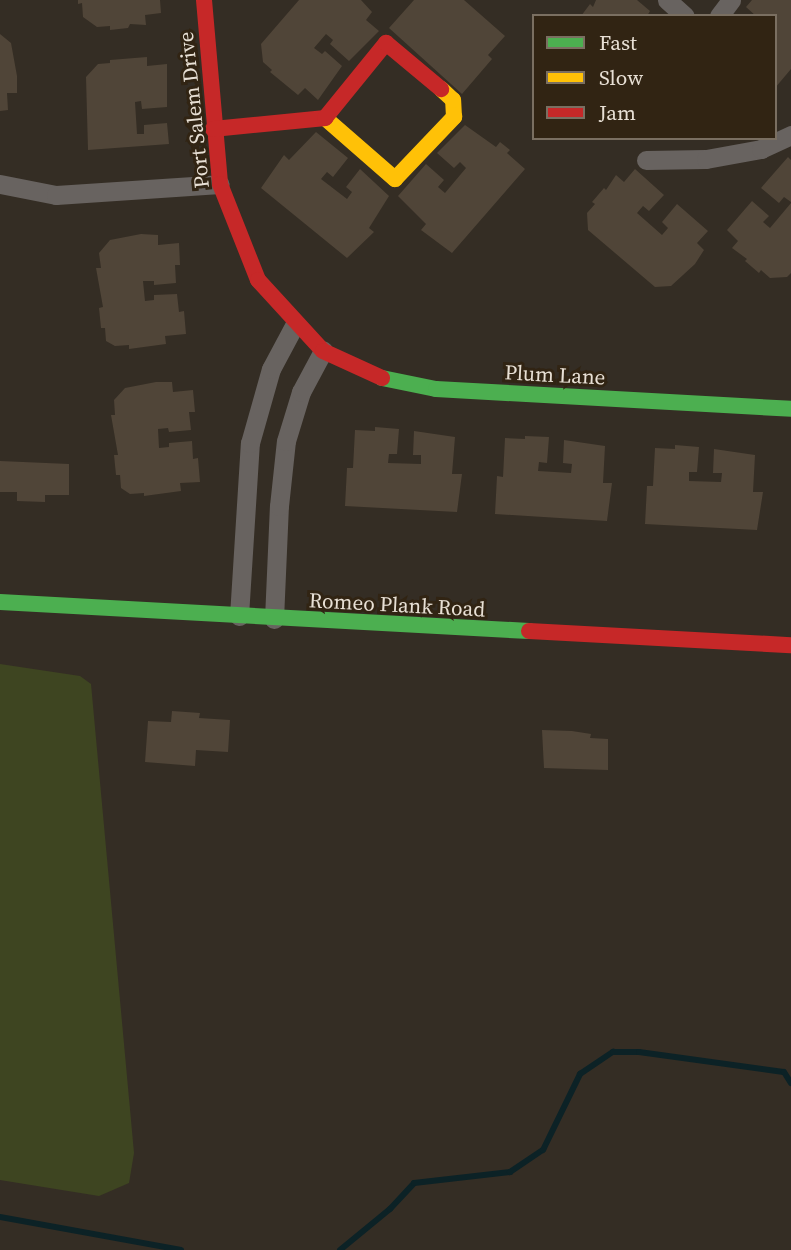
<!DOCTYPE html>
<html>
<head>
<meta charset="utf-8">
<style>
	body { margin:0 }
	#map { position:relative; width:791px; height:1250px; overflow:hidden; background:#342d24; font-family:"Source Serif 4",serif }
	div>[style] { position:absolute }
	.green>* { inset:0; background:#3e4521 }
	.stream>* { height:6px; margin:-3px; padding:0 3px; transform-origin:3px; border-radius:3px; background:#0c2226 }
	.building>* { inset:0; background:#504538 }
	.street>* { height:19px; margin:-9.5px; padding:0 9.5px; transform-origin:9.5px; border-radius:9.5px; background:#686360 }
	.fast>* { height:16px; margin:-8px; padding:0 8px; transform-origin:8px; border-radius:8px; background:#4caf50 }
	.slow>* { height:16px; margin:-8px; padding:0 8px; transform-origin:8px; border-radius:8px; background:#ffc107 }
	.jam>* { height:16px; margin:-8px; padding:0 8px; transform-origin:8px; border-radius:8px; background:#c62828 }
	span { translate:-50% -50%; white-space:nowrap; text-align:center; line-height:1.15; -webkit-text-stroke:6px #312413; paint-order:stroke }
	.street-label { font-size:21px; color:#e8e0d5 }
	.legend { position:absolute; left:532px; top:14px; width:245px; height:126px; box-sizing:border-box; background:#312413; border:2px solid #7a6f61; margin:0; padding:9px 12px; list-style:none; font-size:21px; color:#e8e0d5 }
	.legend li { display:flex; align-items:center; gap:14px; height:35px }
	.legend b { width:35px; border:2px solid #7a6f61 }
</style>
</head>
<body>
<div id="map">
	<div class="green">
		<div style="clip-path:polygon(0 664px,80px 676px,91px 684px,134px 1153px,129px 1183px,99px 1196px,0 1180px)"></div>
	</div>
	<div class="stream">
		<div style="left:0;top:1217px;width:184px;rotate:10.3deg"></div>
		<div style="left:340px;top:1250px;width:65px;rotate:-39.4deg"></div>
		<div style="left:390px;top:1209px;width:35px;rotate:-47deg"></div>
		<div style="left:414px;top:1183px;width:97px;rotate:-6.5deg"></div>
		<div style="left:510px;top:1172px;width:40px;rotate:-34deg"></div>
		<div style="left:543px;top:1150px;width:85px;rotate:-64deg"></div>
		<div style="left:580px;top:1074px;width:40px;rotate:-34deg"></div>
		<div style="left:613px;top:1052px;width:26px"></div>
		<div style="left:639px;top:1052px;width:146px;rotate:7.9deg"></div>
		<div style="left:784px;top:1072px;width:13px;rotate:58deg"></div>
	</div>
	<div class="building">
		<div style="clip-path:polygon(78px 0,160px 0,161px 13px,145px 15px,146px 25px,130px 24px,128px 28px,110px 30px,110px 26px,97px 27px,83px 17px,82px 3px,78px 4px)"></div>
		<div style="clip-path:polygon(299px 0,361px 0,372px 12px,366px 20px,379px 31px,349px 61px,330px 44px,333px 40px,326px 34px,314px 48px,322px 54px,325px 51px,342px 66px,318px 100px,305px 88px,298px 95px,270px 72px,272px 70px,263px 62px,261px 44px)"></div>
		<div style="clip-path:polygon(414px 0,464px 0,505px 36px,488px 55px,492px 59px,462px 94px,389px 28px)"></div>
		<div style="clip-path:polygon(596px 0,637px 0,650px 11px,647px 16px,581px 16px,590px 4px,593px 7px)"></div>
		<div style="clip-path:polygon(752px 0,791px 0,791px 69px,775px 88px,775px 16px,756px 16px,746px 7px)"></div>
		<div style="clip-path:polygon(0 34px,11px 43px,17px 76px,17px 93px,7px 93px,8px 110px,0 111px)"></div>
		<div style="clip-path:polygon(147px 57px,147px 66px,167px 64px,167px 107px,142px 109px,141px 101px,135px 102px,137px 134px,144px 134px,144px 125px,167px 123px,169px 144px,88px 150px,86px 77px,98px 64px,110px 63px,110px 60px)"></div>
		<div style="clip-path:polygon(465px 125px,496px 147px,500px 142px,510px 150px,507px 153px,525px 169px,452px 253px,421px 230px,426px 224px,398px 196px,426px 164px,444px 180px,438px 187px,445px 193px,466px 168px,460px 162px,454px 168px,437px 153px)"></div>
		<div style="clip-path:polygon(316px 132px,348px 158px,333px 177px,327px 172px,321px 179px,347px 199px,352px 192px,346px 187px,360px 169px,389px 196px,369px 228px,374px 232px,347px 258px,261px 188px,284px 155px,289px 160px)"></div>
		<div style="clip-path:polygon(788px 157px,791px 160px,791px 202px,784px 197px,779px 203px,761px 188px)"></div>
		<div style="clip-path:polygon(635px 169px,664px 195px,649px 211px,643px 206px,637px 213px,662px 235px,668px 228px,662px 222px,677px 204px,708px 231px,697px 243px,704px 250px,695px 264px,671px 286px,655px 287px,588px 230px,587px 213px,595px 204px,592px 202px,604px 188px,606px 190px,616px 175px,624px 182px)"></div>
		<div style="clip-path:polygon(752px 201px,769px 216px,763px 222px,770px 228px,791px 203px,791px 273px,787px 277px,770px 278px,761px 270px,759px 273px,745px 261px,747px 259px,732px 248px,738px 241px,727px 230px)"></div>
		<div style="clip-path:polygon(141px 234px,158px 235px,158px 245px,179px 243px,180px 265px,175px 265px,176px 283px,154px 285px,154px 281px,143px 281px,145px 301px,154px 300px,154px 295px,177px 294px,179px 312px,184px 311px,186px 334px,165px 336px,166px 344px,129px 349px,129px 345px,115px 346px,106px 341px,105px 328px,101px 328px,99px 308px,103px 307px,96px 268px,101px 268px,99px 253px,110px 240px)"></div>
		<div style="clip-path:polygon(156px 382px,172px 382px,173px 392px,193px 390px,195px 412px,189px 412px,191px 430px,169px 432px,168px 428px,158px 429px,159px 448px,169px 447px,169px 443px,192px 441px,193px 459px,198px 458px,200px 482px,180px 483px,181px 491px,144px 496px,144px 493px,130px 494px,121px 488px,120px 475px,116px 475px,114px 455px,118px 455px,111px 415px,115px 415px,114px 400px,125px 388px)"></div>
		<div style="clip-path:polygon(375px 427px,399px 429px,397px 454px,389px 454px,388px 463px,421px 464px,421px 455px,413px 455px,414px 431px,455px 437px,452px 474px,462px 474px,457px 512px,345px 506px,347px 468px,353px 468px,355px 430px,375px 431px)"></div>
		<div style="clip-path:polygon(525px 436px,549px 437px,547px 463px,539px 462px,538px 471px,571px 473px,572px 464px,563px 463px,564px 440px,605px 446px,603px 483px,612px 483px,607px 521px,495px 514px,497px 476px,503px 477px,505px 438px,525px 439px)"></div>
		<div style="clip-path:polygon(675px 445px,699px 447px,697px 472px,689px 472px,689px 481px,721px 482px,722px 473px,713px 473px,714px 449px,755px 455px,753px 492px,763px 492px,757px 530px,645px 524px,647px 486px,653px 486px,655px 448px,675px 449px)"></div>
		<div style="clip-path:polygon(0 461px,69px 464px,69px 495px,45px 495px,45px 502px,17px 501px,17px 492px,0 492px)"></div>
		<div style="clip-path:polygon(172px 711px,200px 713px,199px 718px,230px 720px,228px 752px,196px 750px,195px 766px,145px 762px,148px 721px,171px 722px)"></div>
		<div style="clip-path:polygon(542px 730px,572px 731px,591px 734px,590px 738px,608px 739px,608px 770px,544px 768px)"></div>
	</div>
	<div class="street">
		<div style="left:667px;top:0;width:24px;rotate:42deg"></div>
		<div style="left:719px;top:16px;width:20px;rotate:-53deg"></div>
		<div style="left:646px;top:160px;width:60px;rotate:-1deg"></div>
		<div style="left:706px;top:159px;width:56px;rotate:-10.3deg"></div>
		<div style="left:761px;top:149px;width:33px;rotate:-25deg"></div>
		<div style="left:0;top:184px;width:57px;rotate:11.1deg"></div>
		<div style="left:56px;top:195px;width:164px;rotate:-3.8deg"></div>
		<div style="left:239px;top:616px;width:173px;rotate:-86.4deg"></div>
		<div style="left:250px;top:443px;width:77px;rotate:-74.2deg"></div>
		<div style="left:271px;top:369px;width:51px;rotate:-61.9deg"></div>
		<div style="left:274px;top:619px;width:113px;rotate:-87.5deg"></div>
		<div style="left:279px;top:506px;width:65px;rotate:-83.9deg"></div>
		<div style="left:286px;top:441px;width:51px;rotate:-73deg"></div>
		<div style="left:301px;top:392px;width:47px;rotate:-61.8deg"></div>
	</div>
	<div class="fast">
		<div style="left:382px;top:378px;width:55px;rotate:11.5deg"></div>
		<div style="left:436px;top:389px;width:356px;rotate:3.2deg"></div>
		<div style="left:0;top:602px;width:530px;rotate:3.14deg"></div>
	</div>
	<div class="slow">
		<div style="left:325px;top:118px;width:93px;rotate:41.1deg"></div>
		<div style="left:395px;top:179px;width:86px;rotate:-46.4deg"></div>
		<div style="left:454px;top:117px;width:17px;rotate:-93deg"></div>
		<div style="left:453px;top:100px;width:16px;rotate:-137deg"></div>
	</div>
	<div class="jam">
		<div style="left:204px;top:0;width:185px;rotate:85deg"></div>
		<div style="left:220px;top:184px;width:103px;rotate:68.4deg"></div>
		<div style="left:258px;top:280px;width:96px;rotate:47.5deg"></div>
		<div style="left:323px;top:351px;width:65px;rotate:24.6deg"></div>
		<div style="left:213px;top:129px;width:113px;rotate:-5.6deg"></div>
		<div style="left:325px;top:118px;width:97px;rotate:-50.9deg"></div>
		<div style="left:386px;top:43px;width:72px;rotate:39.9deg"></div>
		<div style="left:529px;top:631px;width:262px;rotate:3.1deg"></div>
	</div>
	<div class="street-label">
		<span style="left:194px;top:110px;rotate:-96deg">Port Salem Drive</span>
		<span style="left:555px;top:375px;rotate:3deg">Plum Lane</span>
		<span style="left:397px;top:605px;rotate:3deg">Romeo Plank Road</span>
	</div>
	<ul class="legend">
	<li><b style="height:9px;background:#4caf50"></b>Fast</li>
	<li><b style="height:9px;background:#ffc107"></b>Slow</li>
	<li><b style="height:9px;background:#c62828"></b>Jam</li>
	</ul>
</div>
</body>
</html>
